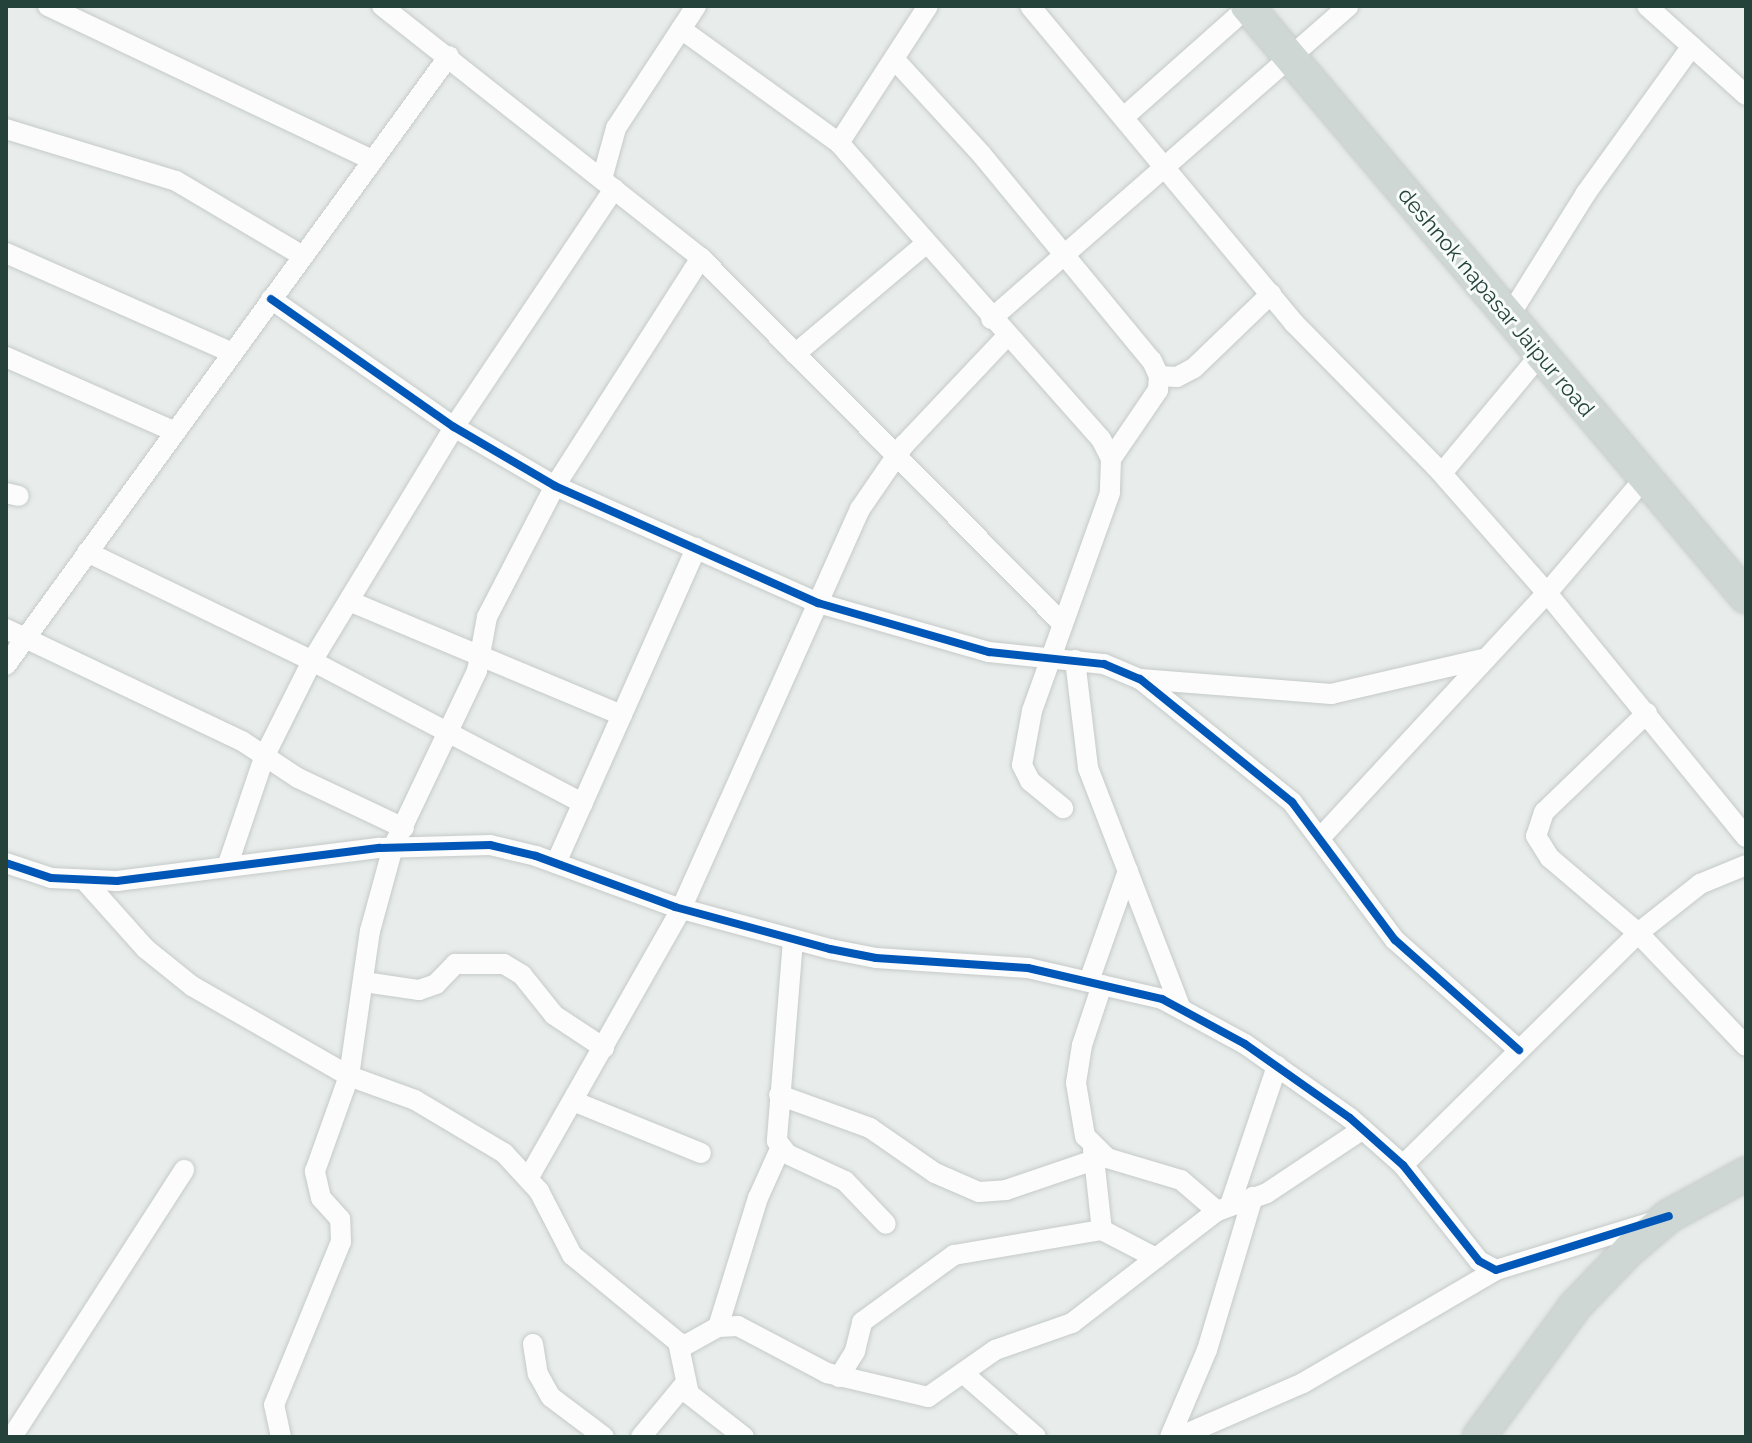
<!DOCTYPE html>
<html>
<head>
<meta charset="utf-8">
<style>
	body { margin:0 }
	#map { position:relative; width:1752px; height:1443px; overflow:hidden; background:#e8edeb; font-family:Raleway,sans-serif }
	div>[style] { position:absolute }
	.roads { filter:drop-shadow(0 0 2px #c5cac8) drop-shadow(0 0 2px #c5cac8) }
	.street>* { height:20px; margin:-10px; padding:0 10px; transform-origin:10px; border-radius:10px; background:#fcfcfc }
	.primary>* { height:32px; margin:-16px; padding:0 16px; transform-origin:16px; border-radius:16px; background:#cfd7d5 }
	.cycleway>* { height:8px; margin:-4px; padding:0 4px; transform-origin:4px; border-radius:4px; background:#0057b8 }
	span { translate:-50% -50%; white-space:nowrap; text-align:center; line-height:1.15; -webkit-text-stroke:6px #f7fbf9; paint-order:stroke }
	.street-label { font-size:22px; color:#24423a }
	.frame { position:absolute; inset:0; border:8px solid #24423a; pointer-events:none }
</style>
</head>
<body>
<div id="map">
	<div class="roads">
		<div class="street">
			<div style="left:48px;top:6px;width:360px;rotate:25.4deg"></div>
			<div style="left:382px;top:6px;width:407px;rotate:38.3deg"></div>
			<div style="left:701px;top:258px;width:512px;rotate:45.32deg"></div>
			<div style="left:1030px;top:6px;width:413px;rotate:50.2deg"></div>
			<div style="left:1294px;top:323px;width:202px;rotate:45.4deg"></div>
			<div style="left:1436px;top:467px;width:168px;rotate:48.6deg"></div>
			<div style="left:1547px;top:593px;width:315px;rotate:50.8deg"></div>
			<div style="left:1647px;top:6px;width:133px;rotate:42deg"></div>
			<div style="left:681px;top:29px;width:195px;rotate:35.8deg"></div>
			<div style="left:839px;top:143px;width:395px;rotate:48.5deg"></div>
			<div style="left:1101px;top:439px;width:22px;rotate:63deg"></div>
			<div style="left:1111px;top:459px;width:34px;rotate:92deg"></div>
			<div style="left:1110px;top:493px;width:232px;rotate:109.7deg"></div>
			<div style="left:1032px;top:711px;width:55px;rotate:100.5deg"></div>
			<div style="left:1022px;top:765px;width:18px;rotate:63deg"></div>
			<div style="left:1030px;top:781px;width:43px;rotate:39.3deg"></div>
			<div style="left:895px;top:60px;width:129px;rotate:47.5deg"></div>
			<div style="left:982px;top:155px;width:267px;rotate:50.5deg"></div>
			<div style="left:1152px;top:361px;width:17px;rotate:65deg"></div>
			<div style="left:1159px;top:376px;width:14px;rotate:94deg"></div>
			<div style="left:1158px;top:390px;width:83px;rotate:124.3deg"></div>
			<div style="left:1124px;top:117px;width:166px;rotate:-41.6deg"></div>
			<div style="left:6px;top:129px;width:178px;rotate:17deg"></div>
			<div style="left:176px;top:181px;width:147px;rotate:30.6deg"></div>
			<div style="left:839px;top:143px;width:163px;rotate:-57deg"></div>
			<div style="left:602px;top:179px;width:53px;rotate:-74.6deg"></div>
			<div style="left:616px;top:128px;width:146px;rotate:-56.7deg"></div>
			<div style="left:6px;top:253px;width:248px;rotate:23.8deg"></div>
			<div style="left:271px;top:299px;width:223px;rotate:35deg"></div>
			<div style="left:454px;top:427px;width:117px;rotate:30.3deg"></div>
			<div style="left:555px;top:486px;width:288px;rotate:24deg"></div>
			<div style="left:818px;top:603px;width:178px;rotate:16deg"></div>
			<div style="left:989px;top:652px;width:116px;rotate:6deg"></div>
			<div style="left:1104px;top:664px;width:39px;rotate:23deg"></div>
			<div style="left:1140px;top:679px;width:196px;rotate:39deg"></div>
			<div style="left:1292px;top:802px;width:172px;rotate:53.3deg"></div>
			<div style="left:1395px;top:940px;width:166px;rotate:41.6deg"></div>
			<div style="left:1508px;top:318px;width:147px;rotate:-58deg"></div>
			<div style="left:1586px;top:193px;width:181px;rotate:-54.2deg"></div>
			<div style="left:991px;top:319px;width:475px;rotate:-41.2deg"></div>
			<div style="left:795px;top:354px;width:172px;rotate:-40.1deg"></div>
			<div style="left:6px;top:357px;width:185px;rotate:23.9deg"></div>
			<div style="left:1159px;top:376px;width:18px;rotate:3deg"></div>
			<div style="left:1177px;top:377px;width:19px;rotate:-28deg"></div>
			<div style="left:1194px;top:368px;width:107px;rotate:-43.9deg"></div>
			<div style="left:1442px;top:473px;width:153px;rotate:-50.3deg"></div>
			<div style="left:6px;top:493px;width:13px;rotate:13deg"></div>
			<div style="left:87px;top:552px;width:250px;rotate:25.8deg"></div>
			<div style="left:312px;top:661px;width:306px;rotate:27.7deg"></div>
			<div style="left:349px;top:601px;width:296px;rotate:22.7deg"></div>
			<div style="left:6px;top:629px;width:261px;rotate:25.4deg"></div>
			<div style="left:242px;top:741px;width:67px;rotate:33.5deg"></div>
			<div style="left:298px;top:778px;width:117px;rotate:25.3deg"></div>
			<div style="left:1075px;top:660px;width:109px;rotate:83.1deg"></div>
			<div style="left:1088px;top:768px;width:255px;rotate:68.9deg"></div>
			<div style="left:6px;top:665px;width:753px;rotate:-53.97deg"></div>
			<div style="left:1140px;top:679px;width:192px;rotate:4.5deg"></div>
			<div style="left:1331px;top:694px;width:160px;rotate:-13deg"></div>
			<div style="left:1647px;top:713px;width:143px;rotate:136.1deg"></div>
			<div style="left:1544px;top:812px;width:25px;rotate:108deg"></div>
			<div style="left:1536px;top:836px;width:26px;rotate:58deg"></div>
			<div style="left:1550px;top:858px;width:116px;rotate:40.4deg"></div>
			<div style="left:1638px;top:933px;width:156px;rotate:46.3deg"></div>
			<div style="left:1321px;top:837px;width:333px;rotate:-47.2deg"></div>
			<div style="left:1547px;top:593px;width:150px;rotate:-49.6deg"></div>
			<div style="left:6px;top:863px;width:47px;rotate:18.4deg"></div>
			<div style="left:51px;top:878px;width:66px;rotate:2.6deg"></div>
			<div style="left:117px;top:881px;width:265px;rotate:-7.2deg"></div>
			<div style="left:380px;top:848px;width:110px;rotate:-1.6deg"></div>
			<div style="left:490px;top:845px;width:47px;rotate:13.4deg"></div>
			<div style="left:536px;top:856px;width:148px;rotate:20.1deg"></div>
			<div style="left:675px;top:907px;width:161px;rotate:15.2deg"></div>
			<div style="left:830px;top:949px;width:47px;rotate:11.1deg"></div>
			<div style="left:876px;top:958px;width:152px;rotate:3.8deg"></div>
			<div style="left:1028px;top:968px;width:138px;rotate:13deg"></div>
			<div style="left:1162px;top:999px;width:94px;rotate:28.5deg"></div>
			<div style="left:1245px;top:1044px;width:128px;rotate:35.2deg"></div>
			<div style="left:1350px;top:1118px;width:71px;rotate:41.6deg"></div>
			<div style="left:1403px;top:1165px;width:122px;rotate:51.6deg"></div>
			<div style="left:1479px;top:1261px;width:19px;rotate:28deg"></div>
			<div style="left:1496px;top:1270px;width:166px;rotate:-17.1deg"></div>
			<div style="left:556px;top:863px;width:345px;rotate:-66deg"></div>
			<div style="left:227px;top:867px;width:118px;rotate:-71.3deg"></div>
			<div style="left:265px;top:755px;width:105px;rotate:-63.4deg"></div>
			<div style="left:312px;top:661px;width:274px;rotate:-58.7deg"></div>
			<div style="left:454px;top:427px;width:287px;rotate:-56.1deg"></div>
			<div style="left:86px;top:882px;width:90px;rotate:48.2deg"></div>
			<div style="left:146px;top:949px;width:59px;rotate:38.8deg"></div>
			<div style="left:192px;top:986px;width:181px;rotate:29.8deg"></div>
			<div style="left:349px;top:1076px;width:70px;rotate:20deg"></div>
			<div style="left:415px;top:1100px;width:104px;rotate:30.8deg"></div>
			<div style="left:504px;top:1153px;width:52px;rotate:47.4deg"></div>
			<div style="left:539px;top:1191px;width:72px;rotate:62.7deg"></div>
			<div style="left:572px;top:1255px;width:137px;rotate:39.4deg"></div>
			<div style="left:678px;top:1342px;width:53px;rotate:78.1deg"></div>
			<div style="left:689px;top:1394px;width:70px;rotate:38deg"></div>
			<div style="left:793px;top:940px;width:202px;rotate:94.6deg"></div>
			<div style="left:777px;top:1141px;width:16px;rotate:52deg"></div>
			<div style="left:787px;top:1154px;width:64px;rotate:25deg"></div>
			<div style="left:845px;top:1181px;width:59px;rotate:46.4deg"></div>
			<div style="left:1089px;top:981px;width:117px;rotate:-70.5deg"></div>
			<div style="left:364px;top:982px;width:56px;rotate:8.3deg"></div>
			<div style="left:419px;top:990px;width:18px;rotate:-19deg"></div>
			<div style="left:436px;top:984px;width:28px;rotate:-46deg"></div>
			<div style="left:455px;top:964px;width:49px"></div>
			<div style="left:504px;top:964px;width:21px;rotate:31deg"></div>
			<div style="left:522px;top:975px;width:51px;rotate:51.3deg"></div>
			<div style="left:554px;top:1015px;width:60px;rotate:33.4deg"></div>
			<div style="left:1102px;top:985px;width:63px;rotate:108.4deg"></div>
			<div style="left:1082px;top:1045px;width:38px;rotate:99deg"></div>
			<div style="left:1076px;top:1083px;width:54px;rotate:80.4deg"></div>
			<div style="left:1085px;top:1136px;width:31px;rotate:45deg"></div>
			<div style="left:1107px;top:1158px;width:77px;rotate:16.6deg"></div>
			<div style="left:1181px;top:1180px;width:48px;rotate:40.7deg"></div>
			<div style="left:779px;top:1095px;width:97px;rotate:19.9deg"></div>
			<div style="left:870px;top:1128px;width:79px;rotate:34.7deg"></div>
			<div style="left:935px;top:1173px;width:48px;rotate:23.4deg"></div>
			<div style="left:979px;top:1192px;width:27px;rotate:-4deg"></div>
			<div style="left:1006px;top:1190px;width:93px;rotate:-18.8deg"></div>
			<div style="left:573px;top:1101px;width:138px;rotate:22.1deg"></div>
			<div style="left:1093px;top:1149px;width:81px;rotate:83.7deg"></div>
			<div style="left:1102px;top:1230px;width:61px;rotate:27.4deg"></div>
			<div style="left:1403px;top:1165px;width:330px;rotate:-44.6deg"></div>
			<div style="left:1638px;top:933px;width:79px;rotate:-38.3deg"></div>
			<div style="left:1700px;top:884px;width:50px;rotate:-22.4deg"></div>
			<div style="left:529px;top:1177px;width:308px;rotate:-60.4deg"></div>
			<div style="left:681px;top:909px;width:438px;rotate:-65.9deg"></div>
			<div style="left:860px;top:509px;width:78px;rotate:-55.5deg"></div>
			<div style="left:904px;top:445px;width:150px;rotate:-46.6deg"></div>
			<div style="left:1230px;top:1205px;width:147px;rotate:-71.3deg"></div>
			<div style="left:718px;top:1327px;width:135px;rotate:-72.8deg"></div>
			<div style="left:758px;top:1198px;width:54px;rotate:-65.8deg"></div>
			<div style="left:533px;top:1344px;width:30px;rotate:81deg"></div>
			<div style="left:538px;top:1374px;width:26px;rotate:61deg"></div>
			<div style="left:551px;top:1397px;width:66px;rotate:37deg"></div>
			<div style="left:682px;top:1347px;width:41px;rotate:-29.1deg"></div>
			<div style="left:718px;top:1327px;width:20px;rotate:-3deg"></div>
			<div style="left:738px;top:1326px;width:101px;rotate:27.8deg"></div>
			<div style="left:827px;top:1373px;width:104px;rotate:13.4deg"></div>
			<div style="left:928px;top:1397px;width:82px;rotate:-35deg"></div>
			<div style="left:995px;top:1350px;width:82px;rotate:-19.3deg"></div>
			<div style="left:1072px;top:1323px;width:183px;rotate:-37.7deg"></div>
			<div style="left:1217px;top:1211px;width:53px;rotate:-19.8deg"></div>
			<div style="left:1267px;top:1193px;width:115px;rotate:-33.7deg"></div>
			<div style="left:963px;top:1373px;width:97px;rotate:41.2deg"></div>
			<div style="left:839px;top:1377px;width:31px;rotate:-58deg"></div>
			<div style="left:855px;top:1351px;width:30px;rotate:-76deg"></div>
			<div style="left:862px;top:1322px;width:114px;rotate:-36.1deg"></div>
			<div style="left:954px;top:1255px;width:150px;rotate:-9.6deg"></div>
			<div style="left:12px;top:1437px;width:318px;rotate:-57.2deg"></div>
			<div style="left:281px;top:1437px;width:33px;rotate:-102deg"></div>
			<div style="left:274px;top:1405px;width:176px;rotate:-67.7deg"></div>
			<div style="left:341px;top:1242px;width:23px;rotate:-92deg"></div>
			<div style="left:340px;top:1219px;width:28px;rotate:-132deg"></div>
			<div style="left:321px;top:1198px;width:28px;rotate:-103deg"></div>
			<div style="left:315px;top:1171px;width:101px;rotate:-70.3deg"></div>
			<div style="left:349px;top:1076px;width:147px;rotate:-81.8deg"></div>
			<div style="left:370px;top:931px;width:87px;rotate:-74.7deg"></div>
			<div style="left:393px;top:847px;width:195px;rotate:-64.5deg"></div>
			<div style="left:477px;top:671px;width:55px;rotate:-79.5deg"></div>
			<div style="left:487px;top:617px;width:148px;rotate:-62.6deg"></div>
			<div style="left:555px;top:486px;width:271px;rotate:-57.4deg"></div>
			<div style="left:641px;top:1437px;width:67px;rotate:-50.4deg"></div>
			<div style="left:1170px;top:1437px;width:95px;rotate:-67deg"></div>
			<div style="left:1207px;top:1350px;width:160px;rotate:-73.3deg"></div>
			<div style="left:1179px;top:1437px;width:135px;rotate:-23.5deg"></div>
			<div style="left:1303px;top:1383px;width:224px;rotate:-30.3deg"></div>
		</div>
		<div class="primary">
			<div style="left:1247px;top:6px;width:773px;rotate:49.82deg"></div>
			<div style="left:1479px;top:1437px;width:164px;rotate:-53.7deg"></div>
			<div style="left:1576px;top:1305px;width:76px;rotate:-46.1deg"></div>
			<div style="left:1629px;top:1250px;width:52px;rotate:-40.4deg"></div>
			<div style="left:1669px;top:1216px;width:88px;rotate:-28.6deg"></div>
		</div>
	</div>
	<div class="cycleway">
		<div style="left:271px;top:299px;width:223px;rotate:35deg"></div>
		<div style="left:454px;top:427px;width:117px;rotate:30.3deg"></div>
		<div style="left:555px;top:486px;width:288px;rotate:24deg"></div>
		<div style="left:818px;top:603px;width:178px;rotate:16deg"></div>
		<div style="left:989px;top:652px;width:116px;rotate:6deg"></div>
		<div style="left:1104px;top:664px;width:39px;rotate:23deg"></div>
		<div style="left:1140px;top:679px;width:196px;rotate:39deg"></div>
		<div style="left:1292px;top:802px;width:172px;rotate:53.3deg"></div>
		<div style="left:1395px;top:940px;width:166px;rotate:41.6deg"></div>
		<div style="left:6px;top:863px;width:47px;rotate:18.4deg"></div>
		<div style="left:51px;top:878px;width:66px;rotate:2.6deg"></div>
		<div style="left:117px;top:881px;width:265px;rotate:-7.2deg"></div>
		<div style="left:380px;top:848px;width:110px;rotate:-1.6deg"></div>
		<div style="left:490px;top:845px;width:47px;rotate:13.4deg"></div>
		<div style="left:536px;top:856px;width:148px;rotate:20.1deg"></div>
		<div style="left:675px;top:907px;width:161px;rotate:15.2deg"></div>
		<div style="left:830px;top:949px;width:47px;rotate:11.1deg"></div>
		<div style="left:876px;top:958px;width:152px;rotate:3.8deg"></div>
		<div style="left:1028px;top:968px;width:138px;rotate:13deg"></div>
		<div style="left:1162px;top:999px;width:94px;rotate:28.5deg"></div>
		<div style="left:1245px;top:1044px;width:128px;rotate:35.2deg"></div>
		<div style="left:1350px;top:1118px;width:71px;rotate:41.6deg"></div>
		<div style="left:1403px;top:1165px;width:122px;rotate:51.6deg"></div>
		<div style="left:1479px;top:1261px;width:19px;rotate:28deg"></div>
		<div style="left:1496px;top:1270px;width:181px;rotate:-17.3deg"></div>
	</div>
	<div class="street-label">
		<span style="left:1496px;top:302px;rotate:50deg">deshnok napasar Jaipur road</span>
	</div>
	<div class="frame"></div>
</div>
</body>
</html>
